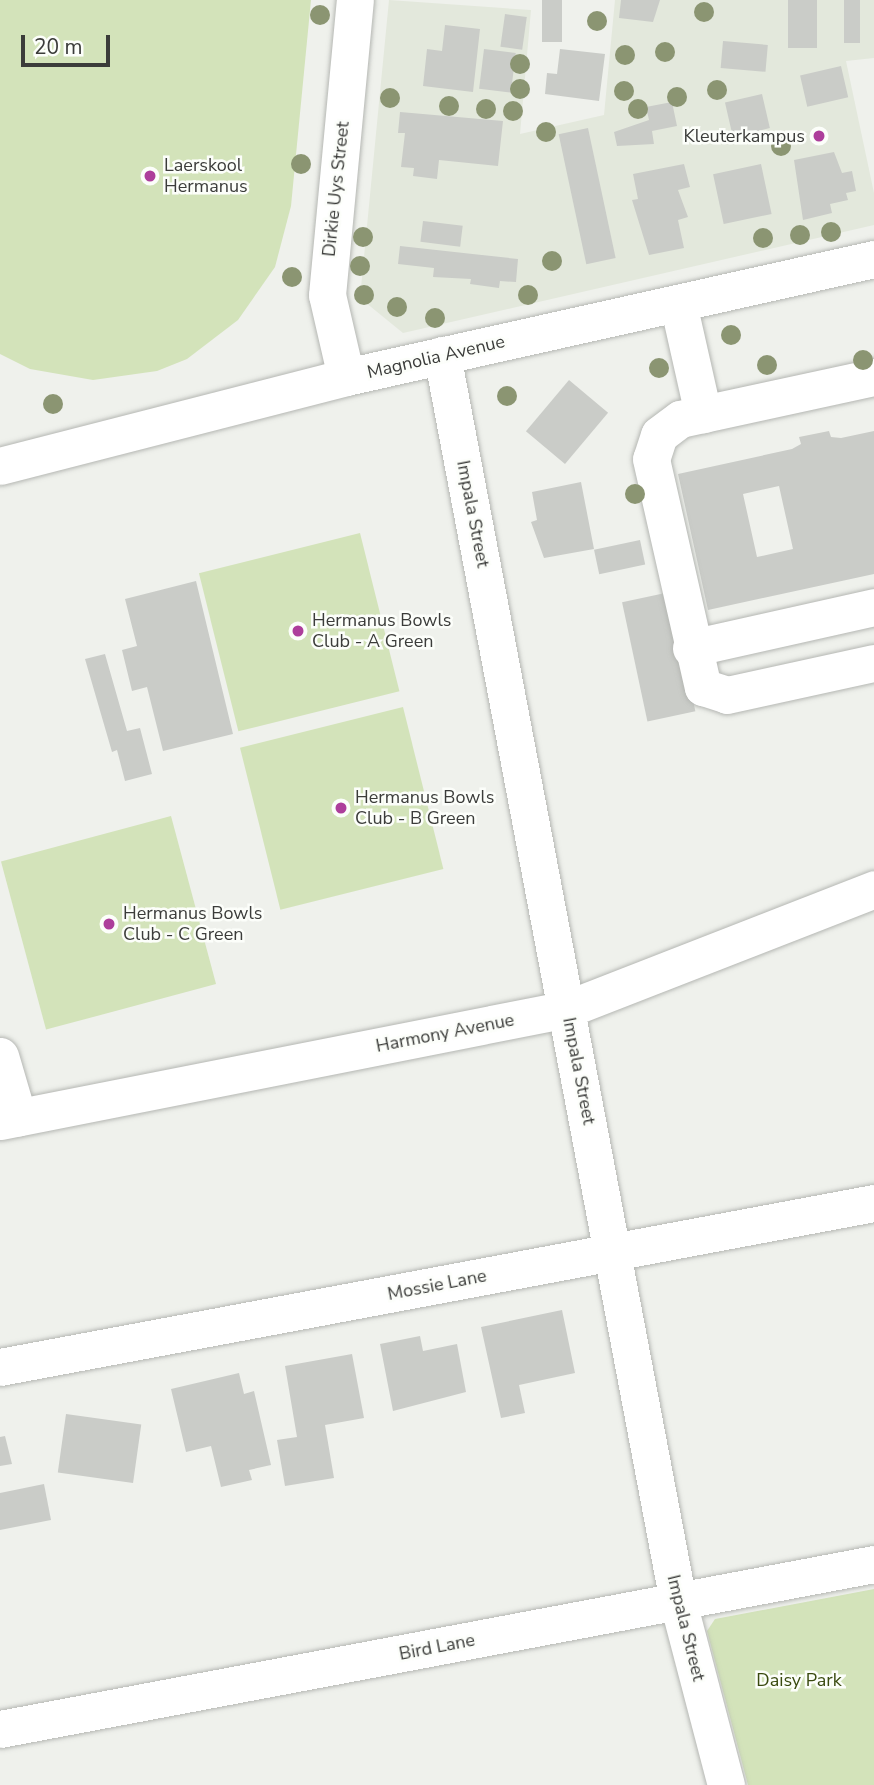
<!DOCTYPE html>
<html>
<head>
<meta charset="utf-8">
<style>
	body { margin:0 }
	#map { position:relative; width:874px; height:1785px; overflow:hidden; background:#eff1ec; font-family:"Nunito Sans",sans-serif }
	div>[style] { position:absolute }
	.built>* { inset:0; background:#e3e8dc }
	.green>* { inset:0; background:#d3e3ba; transform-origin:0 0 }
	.building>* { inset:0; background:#caccc8; transform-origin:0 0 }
	.roads { filter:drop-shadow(0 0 2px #b5b7b3) drop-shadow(0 0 2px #b5b7b3) }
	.minor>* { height:37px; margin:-18.5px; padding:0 18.5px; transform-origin:18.5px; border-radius:18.5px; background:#fff }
	.trees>* { width:20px; height:20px; margin:-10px; border-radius:50%; background:#8b9572 }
	.dots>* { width:19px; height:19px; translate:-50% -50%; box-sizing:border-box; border:4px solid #fcfefa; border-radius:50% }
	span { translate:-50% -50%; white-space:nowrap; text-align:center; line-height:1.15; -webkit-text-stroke:5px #fcfefa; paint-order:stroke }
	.poi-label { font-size:18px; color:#3b3c3a }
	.right { translate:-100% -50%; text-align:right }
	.left { translate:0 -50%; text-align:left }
	.street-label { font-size:18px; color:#3b3c3a }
	.park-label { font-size:18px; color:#394a0f }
	.scale { position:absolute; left:21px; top:35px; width:89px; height:32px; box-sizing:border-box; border:4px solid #3b3c3a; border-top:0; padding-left:9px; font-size:21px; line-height:24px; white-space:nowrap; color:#3b3c3a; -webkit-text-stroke:5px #fcfefa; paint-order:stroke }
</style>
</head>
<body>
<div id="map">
	<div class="built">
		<div style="clip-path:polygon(389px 0,531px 10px,520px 134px,604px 115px,615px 0,874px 0,874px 58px,846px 61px,874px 193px,874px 225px,403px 333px,360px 298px)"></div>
	</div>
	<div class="green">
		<div style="clip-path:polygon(0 0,311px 0,291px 206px,275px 267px,238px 320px,187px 359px,157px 371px,93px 380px,30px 369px,0 354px)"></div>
		<div style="left:360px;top:533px;width:163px;height:166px;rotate:76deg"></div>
		<div style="left:403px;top:707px;width:167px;height:168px;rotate:76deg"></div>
		<div style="left:171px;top:816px;width:174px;height:176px;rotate:75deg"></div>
		<div style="clip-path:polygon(874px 1589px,874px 1785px,748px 1785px,707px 1631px,715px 1619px)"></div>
	</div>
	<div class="building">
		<div style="left:542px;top:0;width:20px;height:42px"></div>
		<div style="clip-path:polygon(621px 0,660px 0,653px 22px,619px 18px)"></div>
		<div style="left:788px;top:0;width:29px;height:48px"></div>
		<div style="left:844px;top:0;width:16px;height:43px"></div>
		<div style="left:505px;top:14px;width:22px;height:33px;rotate:8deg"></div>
		<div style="clip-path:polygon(445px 25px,480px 29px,473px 92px,423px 86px,427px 49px,442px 51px)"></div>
		<div style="left:723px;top:41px;width:45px;height:27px;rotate:5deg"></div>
		<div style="left:484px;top:49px;width:32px;height:40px;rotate:7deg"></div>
		<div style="clip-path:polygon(560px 49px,605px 54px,599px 101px,545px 94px,547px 73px,557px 74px)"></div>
		<div style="left:841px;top:66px;width:32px;height:42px;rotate:77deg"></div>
		<div style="left:762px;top:94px;width:35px;height:38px;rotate:77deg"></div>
		<div style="clip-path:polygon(672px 102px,677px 126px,652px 131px,654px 144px,617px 146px,614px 132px,649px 120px,646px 107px)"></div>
		<div style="clip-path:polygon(400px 112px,503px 121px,498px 166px,439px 160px,437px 179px,413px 176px,414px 168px,401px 167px,405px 133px,398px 133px)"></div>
		<div style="left:588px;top:128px;width:133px;height:30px;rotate:78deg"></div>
		<div style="clip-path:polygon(834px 152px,842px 173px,852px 171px,856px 191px,846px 193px,848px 200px,830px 204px,832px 213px,803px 220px,794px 160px)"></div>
		<div style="clip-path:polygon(684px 164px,690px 187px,678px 190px,688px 217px,678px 220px,684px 248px,649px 255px,632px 200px,638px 199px,633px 174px)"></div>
		<div style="left:761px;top:164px;width:51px;height:49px;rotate:78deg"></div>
		<div style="left:423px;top:221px;width:40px;height:21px;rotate:7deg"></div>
		<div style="clip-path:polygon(400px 246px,518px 259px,516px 282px,500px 281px,499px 288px,470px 284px,471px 279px,433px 277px,434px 268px,398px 264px)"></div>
		<div style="left:569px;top:380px;width:51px;height:67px;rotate:40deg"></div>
		<div style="clip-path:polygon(evenodd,829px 431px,831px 437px,841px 438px,874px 431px,874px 574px,708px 610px,678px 474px,792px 449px,801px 444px,799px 437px,829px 431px,779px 486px,793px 549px,757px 557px,743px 494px,779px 486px)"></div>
		<div style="clip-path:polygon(581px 482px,594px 549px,544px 558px,531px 522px,537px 520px,532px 492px)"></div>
		<div style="left:640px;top:540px;width:25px;height:47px;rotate:78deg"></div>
		<div style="clip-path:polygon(196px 581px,233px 734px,163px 751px,147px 687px,132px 691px,122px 650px,137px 646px,125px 599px)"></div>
		<div style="left:670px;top:592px;width:122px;height:49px;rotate:78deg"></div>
		<div style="clip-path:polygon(105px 654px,127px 731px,140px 728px,152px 774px,125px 781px,117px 750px,112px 752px,85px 659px)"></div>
		<div style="clip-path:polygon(562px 1310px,575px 1373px,519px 1385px,525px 1413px,501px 1418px,481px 1327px)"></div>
		<div style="clip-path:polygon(420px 1336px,423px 1351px,457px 1344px,466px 1392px,393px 1411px,380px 1344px)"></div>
		<div style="clip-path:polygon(352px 1354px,364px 1418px,325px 1425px,334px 1478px,285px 1486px,277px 1440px,297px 1437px,285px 1366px)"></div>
		<div style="clip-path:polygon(239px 1373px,244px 1394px,254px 1391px,271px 1465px,249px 1470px,252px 1480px,221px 1487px,211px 1446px,186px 1452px,171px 1389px)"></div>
		<div style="left:66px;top:1414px;width:76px;height:59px;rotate:8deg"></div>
		<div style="clip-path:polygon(5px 1436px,12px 1464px,0 1466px,0 1437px)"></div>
		<div style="clip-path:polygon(44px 1484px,51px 1520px,0 1530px,0 1493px)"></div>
	</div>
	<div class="roads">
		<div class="minor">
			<div style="left:678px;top:303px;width:114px;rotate:77.3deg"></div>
			<div style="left:442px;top:355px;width:1269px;rotate:79.28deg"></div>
			<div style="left:678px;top:1602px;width:189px;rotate:75.3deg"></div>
			<div style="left:346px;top:377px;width:84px;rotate:-103deg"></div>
			<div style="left:327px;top:295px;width:296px;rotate:-84.6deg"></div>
			<div style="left:874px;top:377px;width:198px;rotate:167.8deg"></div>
			<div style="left:680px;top:419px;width:26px;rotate:143deg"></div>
			<div style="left:659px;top:435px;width:25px;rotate:108deg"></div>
			<div style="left:651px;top:459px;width:234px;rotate:77.2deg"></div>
			<div style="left:703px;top:687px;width:25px;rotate:18deg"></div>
			<div style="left:727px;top:695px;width:150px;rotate:-12.3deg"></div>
			<div style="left:0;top:466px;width:357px;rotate:-14.4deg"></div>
			<div style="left:346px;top:377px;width:541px;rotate:-12.6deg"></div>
			<div style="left:691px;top:648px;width:188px;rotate:-12.6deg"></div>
			<div style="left:0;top:1056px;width:64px;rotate:73.6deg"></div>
			<div style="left:0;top:1121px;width:578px;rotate:-11.17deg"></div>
			<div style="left:567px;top:1009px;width:330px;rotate:-21.3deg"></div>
			<div style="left:0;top:1367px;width:889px;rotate:-10.63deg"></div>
			<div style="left:0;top:1729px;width:889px;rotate:-10.69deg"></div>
		</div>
	</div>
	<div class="trees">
		<div style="left:704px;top:12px"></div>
		<div style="left:320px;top:15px"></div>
		<div style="left:597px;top:21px"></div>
		<div style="left:665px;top:52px"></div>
		<div style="left:625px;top:55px"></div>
		<div style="left:520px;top:64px"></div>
		<div style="left:520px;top:89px"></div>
		<div style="left:717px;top:90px"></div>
		<div style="left:624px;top:91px"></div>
		<div style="left:677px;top:97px"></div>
		<div style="left:390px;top:98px"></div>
		<div style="left:449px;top:106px"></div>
		<div style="left:486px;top:109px"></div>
		<div style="left:638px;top:109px"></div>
		<div style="left:513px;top:111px"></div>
		<div style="left:546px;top:132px"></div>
		<div style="left:781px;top:146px"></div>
		<div style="left:301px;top:164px"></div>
		<div style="left:831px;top:232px"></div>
		<div style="left:800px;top:235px"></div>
		<div style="left:363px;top:237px"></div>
		<div style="left:763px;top:238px"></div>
		<div style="left:552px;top:261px"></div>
		<div style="left:360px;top:266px"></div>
		<div style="left:292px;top:277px"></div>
		<div style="left:364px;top:295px"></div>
		<div style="left:528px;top:295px"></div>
		<div style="left:397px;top:307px"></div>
		<div style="left:435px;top:318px"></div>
		<div style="left:731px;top:335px"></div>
		<div style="left:863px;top:360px"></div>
		<div style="left:767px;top:365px"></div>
		<div style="left:659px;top:368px"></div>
		<div style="left:507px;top:396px"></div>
		<div style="left:53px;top:404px"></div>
		<div style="left:635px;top:494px"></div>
	</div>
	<div class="dots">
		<div style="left:819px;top:136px;background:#ad3e9b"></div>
		<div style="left:150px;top:176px;background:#ad3e9b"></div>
		<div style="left:298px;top:631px;background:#ad3e9b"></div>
		<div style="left:341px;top:808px;background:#ad3e9b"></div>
		<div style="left:109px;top:924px;background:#ad3e9b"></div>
	</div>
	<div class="poi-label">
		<span class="right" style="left:805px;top:136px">Kleuterkampus</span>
		<span class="left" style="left:164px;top:176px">Laerskool<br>Hermanus</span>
		<span class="left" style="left:312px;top:631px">Hermanus Bowls<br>Club - A Green</span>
		<span class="left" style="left:355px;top:808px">Hermanus Bowls<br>Club - B Green</span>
		<span class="left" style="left:123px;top:924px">Hermanus Bowls<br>Club - C Green</span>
	</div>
	<div class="street-label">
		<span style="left:336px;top:189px;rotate:-84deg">Dirkie Uys Street</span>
		<span style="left:436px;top:357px;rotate:-13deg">Magnolia Avenue</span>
		<span style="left:473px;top:514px;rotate:79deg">Impala Street</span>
		<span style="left:445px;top:1033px;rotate:-11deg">Harmony Avenue</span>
		<span style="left:579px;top:1071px;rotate:79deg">Impala Street</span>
		<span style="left:437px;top:1285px;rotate:-11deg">Mossie Lane</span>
		<span style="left:686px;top:1628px;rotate:76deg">Impala Street</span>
		<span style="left:437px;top:1647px;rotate:-11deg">Bird Lane</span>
	</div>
	<div class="park-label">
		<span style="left:799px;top:1680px">Daisy Park</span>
	</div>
	<div class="scale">20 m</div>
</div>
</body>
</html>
